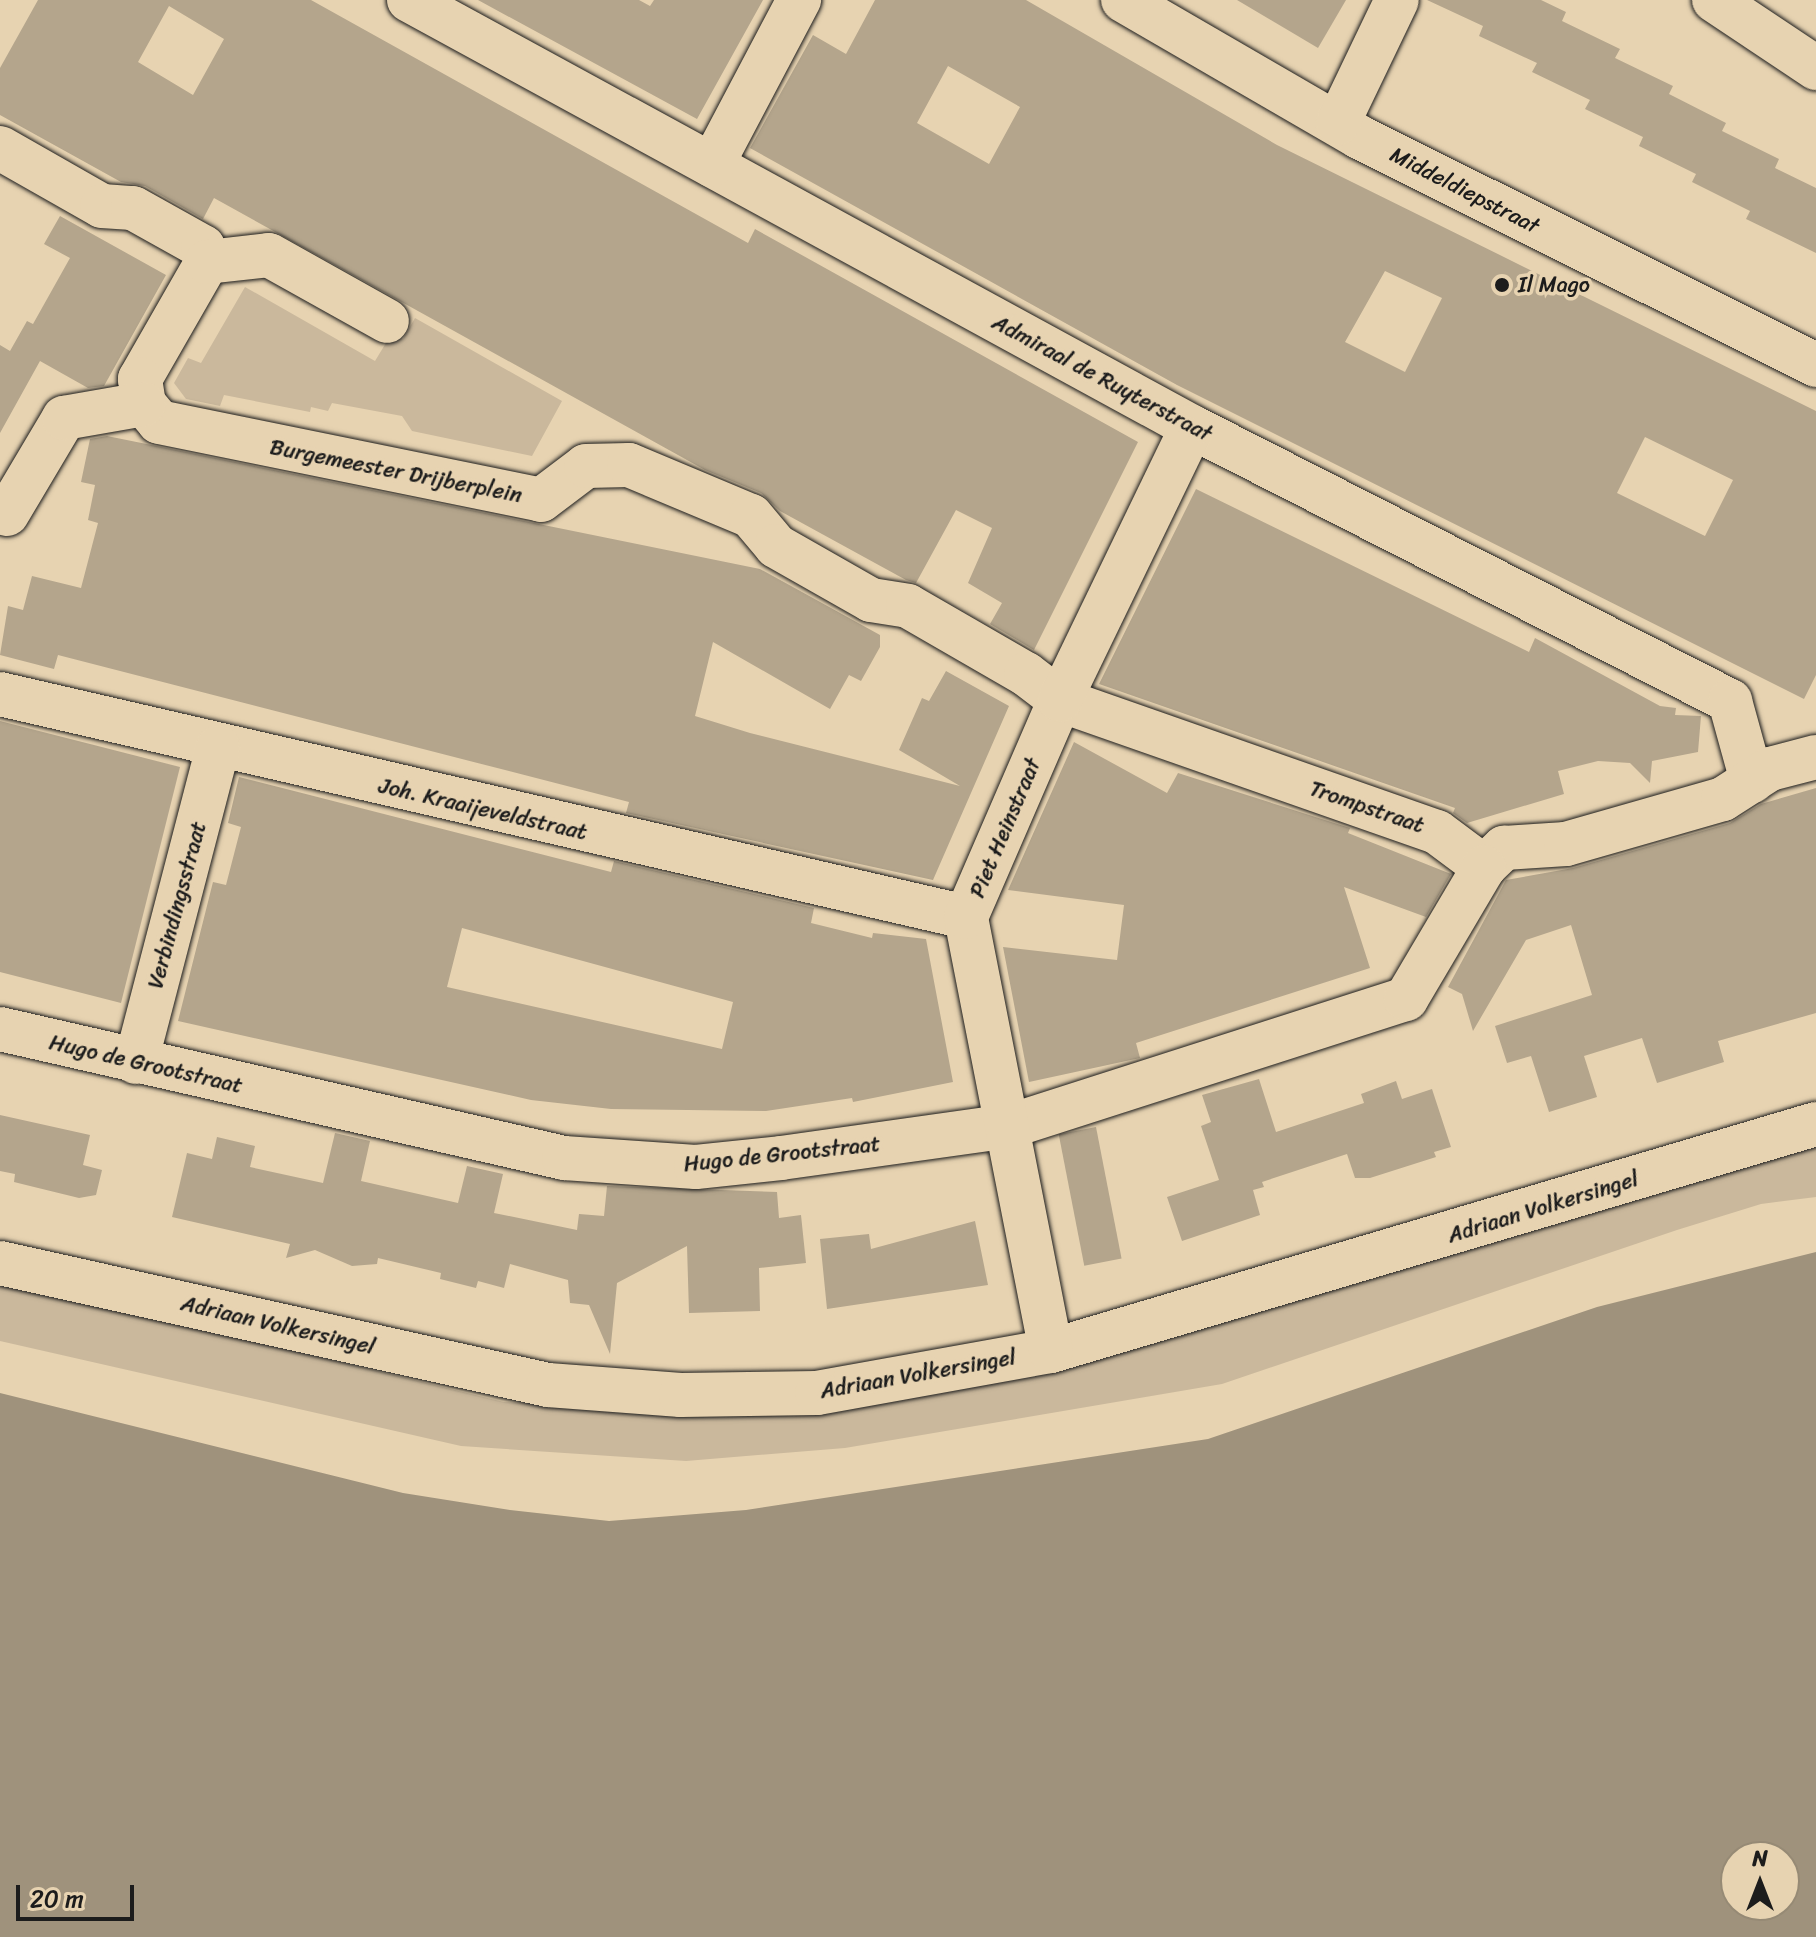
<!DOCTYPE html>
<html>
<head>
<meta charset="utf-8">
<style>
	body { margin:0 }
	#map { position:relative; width:1816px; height:1937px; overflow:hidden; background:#e7d3b1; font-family:Sriracha,sans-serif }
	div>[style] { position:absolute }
	.green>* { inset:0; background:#cab89c }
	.water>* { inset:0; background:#9f927c }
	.building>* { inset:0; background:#b4a58c; transform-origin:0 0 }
	.roads { filter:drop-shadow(0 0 2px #1c1c1c) drop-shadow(0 0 2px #1c1c1c) }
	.minor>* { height:44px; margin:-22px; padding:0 22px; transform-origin:22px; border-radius:22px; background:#e7d3b1 }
	.dots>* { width:22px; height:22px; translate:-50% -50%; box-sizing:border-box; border:4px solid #e7d3b1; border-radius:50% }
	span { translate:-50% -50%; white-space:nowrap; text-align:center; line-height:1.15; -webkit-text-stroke:7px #e7d3b1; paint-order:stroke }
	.street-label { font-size:22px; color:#1c1c1c }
	.poi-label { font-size:22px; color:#1c1c1c }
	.left { translate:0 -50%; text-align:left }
	.north { position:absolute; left:1720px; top:1841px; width:80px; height:80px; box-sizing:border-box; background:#e7d3b1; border:2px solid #968a75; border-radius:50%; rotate:0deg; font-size:22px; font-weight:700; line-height:32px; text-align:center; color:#1c1c1c }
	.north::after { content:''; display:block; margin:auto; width:28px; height:36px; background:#1c1c1c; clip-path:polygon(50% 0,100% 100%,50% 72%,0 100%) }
	.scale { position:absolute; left:16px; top:1885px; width:118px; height:36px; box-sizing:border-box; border:4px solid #1c1c1c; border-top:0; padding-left:10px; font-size:24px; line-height:28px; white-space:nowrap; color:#1c1c1c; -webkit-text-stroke:6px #e7d3b1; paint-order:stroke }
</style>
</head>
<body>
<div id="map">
	<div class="green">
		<div style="clip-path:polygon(245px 287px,375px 361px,392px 333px,403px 339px,415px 318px,562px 401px,532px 456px,412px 431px,402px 416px,332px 403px,328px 411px,311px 407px,310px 412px,224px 395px,220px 406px,186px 399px,174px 383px,188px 358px,201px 363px)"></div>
		<div style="clip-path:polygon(1816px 1141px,1816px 1197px,1761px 1204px,1677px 1230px,1222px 1384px,845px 1448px,686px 1461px,461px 1446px,0 1341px,0 1279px,504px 1402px,561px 1404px,823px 1389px)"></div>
	</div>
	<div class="water">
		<div style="clip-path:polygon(evenodd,1816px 1252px,1816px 1937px,0 1937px,0 1393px,403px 1493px,510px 1510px,609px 1521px,746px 1510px,1208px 1439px,1597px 1307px,1816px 1252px,1736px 1857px,1784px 1857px,1784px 1905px,1736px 1905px,1736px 1857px)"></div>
	</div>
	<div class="building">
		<div style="clip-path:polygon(evenodd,38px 0,311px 0,748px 243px,755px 229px,1138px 442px,1034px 650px,990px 624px,1002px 603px,968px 583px,992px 528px,956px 510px,916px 583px,906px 580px,780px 511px,761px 493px,705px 470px,214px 198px,203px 219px,145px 186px,121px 182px,0 115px,0 68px,38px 0,169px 6px,224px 39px,193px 95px,138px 62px,169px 6px)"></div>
		<div style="clip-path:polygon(478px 0,639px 0,650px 6px,654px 0,763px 0,697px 119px)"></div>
		<div style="clip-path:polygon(evenodd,875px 0,1026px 0,1277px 145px,1816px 411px,1816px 675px,1804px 699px,1177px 385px,750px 148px,813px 35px,846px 54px,875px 0,948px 66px,1020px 107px,989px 164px,917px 123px,948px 66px,875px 0,1385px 271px,1442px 298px,1405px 372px,1345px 342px,1385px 271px,875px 0,1645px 437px,1733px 480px,1705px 536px,1617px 493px,1645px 437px)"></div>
		<div style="clip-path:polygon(1237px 0,1346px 0,1318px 48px)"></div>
		<div style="clip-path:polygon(1427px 0,1541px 0,1566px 12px,1562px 21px,1620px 49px,1615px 58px,1673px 86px,1669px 94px,1726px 123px,1722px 131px,1779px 159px,1775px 168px,1816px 188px,1816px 253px,1746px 219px,1750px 211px,1692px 182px,1696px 174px,1639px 146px,1643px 137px,1585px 109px,1590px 100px,1532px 72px,1537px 63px,1479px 36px,1483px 26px)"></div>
		<div style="clip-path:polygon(60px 216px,166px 275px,104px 386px,88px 388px,40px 361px,0 433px,0 345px,10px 351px,27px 321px,33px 324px,70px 258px,44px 244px)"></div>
		<div style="clip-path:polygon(107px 436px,760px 569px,880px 635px,880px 647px,861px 681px,849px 675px,830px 709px,713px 642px,695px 716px,750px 733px,960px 786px,899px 750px,922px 698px,929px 701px,946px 671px,1009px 706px,933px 880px,626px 813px,629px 802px,58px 655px,54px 669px,0 655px,8px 606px,23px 610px,32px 576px,81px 588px,98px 523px,88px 520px,95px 485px,81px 482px,90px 439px)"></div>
		<div style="clip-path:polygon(1196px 489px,1529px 652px,1535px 638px,1660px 706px,1676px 708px,1675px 715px,1701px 716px,1698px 752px,1652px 761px,1650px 783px,1630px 763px,1598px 761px,1558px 771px,1564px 794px,1467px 823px,1453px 813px,1455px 808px,1099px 684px)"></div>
		<div style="clip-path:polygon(0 721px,180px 767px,121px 1003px,0 972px)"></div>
		<div style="clip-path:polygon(1074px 742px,1167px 793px,1178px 773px,1350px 828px,1348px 833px,1451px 874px,1426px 917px,1344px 887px,1370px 968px,1136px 1043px,1140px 1058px,1029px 1082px,1003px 947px,1117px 960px,1124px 905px,1008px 890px)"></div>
		<div style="clip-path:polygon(evenodd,239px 777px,611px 872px,614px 861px,814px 908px,811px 923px,872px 938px,873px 933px,926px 939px,953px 1082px,853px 1102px,852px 1098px,766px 1111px,611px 1109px,531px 1100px,178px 1021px,213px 882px,226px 885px,241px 827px,228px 823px,239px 777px,462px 928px,733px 1002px,722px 1049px,447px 987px,462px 928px)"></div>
		<div style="clip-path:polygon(1816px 788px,1816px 1013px,1718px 1041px,1724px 1062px,1657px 1083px,1642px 1038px,1584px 1056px,1597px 1097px,1549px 1112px,1531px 1056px,1507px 1063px,1495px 1026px,1592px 995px,1571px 925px,1526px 940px,1473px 1031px,1462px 994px,1448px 987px,1506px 880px,1573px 868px,1730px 823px,1761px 804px)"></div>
		<div style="clip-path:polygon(1259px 1079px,1276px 1132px,1364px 1103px,1361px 1094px,1396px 1081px,1402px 1099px,1432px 1089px,1451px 1147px,1434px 1152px,1436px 1157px,1370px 1178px,1355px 1178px,1347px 1154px,1262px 1182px,1264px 1187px,1253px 1190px,1260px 1215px,1182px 1241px,1167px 1197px,1219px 1180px,1201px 1126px,1211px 1122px,1202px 1095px)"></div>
		<div style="clip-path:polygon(0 1115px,90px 1135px,83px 1165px,102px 1170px,96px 1195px,79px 1198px,26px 1185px,14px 1182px,15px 1174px,0 1171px)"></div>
		<div style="left:1096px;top:1127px;width:134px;height:38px;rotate:79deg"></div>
		<div style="clip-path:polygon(335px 1133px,370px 1141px,361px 1181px,458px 1203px,467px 1166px,503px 1174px,494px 1213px,577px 1230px,579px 1214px,604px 1216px,607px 1186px,777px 1192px,779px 1218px,801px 1215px,806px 1263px,759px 1268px,760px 1311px,689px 1313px,687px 1246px,617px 1283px,610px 1354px,589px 1305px,570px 1303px,568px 1280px,510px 1264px,504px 1288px,478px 1281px,476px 1288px,440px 1279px,441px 1273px,378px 1258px,377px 1264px,352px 1266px,315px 1250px,286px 1258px,290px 1244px,172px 1217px,187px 1153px,212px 1159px,217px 1137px,255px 1146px,250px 1167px,323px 1183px)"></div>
		<div style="clip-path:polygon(975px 1221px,988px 1285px,827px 1309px,820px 1239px,869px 1234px,871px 1249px)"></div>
	</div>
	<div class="roads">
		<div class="minor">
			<div style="left:409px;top:0;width:892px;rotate:28.61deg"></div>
			<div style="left:1192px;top:427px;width:604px;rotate:26.99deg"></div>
			<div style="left:1730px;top:701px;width:83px;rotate:74.6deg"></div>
			<div style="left:1123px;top:0;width:273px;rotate:30.1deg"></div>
			<div style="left:1359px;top:137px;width:511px;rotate:26.51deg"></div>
			<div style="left:1714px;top:0;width:123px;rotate:33.7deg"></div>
			<div style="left:1338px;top:123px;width:136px;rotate:-64.4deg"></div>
			<div style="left:0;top:148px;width:117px;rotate:29.6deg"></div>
			<div style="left:102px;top:206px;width:31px;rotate:4deg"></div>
			<div style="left:133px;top:208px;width:80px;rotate:29.1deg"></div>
			<div style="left:203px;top:247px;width:16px;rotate:75deg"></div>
			<div style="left:207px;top:262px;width:135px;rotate:119.8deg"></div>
			<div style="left:140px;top:379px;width:25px;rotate:81deg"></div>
			<div style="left:144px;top:404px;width:23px;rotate:50deg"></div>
			<div style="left:159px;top:422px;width:390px;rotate:11.5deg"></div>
			<div style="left:541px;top:500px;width:56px;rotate:-37.1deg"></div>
			<div style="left:586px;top:466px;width:43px;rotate:-1.3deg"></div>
			<div style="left:629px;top:465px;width:132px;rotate:22.7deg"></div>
			<div style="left:751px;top:516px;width:39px;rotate:50deg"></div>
			<div style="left:776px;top:546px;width:109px;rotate:29.6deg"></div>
			<div style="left:871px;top:600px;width:37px;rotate:9deg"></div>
			<div style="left:908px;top:606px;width:136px;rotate:30deg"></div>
			<div style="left:1026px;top:674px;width:43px;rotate:37.4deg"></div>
			<div style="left:1060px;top:700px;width:399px;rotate:19.3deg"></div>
			<div style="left:1437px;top:832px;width:59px;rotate:36.7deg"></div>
			<div style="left:1484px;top:867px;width:28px;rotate:-44deg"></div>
			<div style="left:1504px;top:848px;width:62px;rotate:-3.7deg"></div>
			<div style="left:1566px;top:844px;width:163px;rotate:-16deg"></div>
			<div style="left:1723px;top:799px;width:56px;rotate:-32.6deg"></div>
			<div style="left:1770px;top:769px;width:48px;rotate:-14.6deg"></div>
			<div style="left:712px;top:165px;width:187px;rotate:-62.2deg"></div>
			<div style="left:207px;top:262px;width:62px;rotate:-6.4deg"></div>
			<div style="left:269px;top:255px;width:135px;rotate:29.2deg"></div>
			<div style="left:7px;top:514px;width:112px;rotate:-59.3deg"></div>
			<div style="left:64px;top:418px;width:81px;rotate:-9.9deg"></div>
			<div style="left:0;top:694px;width:991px;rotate:13deg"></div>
			<div style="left:0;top:1029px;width:579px;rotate:12.88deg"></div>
			<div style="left:564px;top:1158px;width:132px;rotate:3.9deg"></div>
			<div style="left:696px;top:1167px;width:85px;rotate:-6deg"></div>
			<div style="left:781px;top:1158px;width:231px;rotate:-8deg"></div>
			<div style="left:1010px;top:1126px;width:416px;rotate:-17.8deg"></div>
			<div style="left:1406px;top:999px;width:153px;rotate:-59.4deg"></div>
			<div style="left:136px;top:1062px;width:325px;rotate:-75.4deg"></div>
			<div style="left:0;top:1263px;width:561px;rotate:12.55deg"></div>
			<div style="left:548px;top:1385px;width:133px;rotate:4.3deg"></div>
			<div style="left:681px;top:1395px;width:136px;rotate:-0.8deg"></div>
			<div style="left:817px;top:1393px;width:238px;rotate:-10.2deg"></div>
			<div style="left:1051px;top:1351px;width:798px;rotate:-16.53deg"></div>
			<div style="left:1051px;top:1351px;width:442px;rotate:-101.1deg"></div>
			<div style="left:966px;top:917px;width:236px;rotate:-66.6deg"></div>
			<div style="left:1060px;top:700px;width:303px;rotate:-64.2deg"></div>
		</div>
	</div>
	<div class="dots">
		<div style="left:1502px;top:285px;background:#1c1c1c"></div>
	</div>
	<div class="street-label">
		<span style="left:1465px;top:190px;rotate:27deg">Middeldiepstraat</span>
		<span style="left:1102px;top:378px;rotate:28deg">Admiraal de Ruyterstraat</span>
		<span style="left:396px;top:471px;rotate:11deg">Burgemeester Drijberplein</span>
		<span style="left:1367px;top:807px;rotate:19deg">Trompstraat</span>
		<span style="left:483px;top:809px;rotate:13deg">Joh. Kraaijeveldstraat</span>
		<span style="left:1005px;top:828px;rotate:-67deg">Piet Heinstraat</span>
		<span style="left:177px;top:905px;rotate:-75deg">Verbindingsstraat</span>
		<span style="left:146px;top:1064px;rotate:13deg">Hugo de Grootstraat</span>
		<span style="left:782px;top:1154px;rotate:-6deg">Hugo de Grootstraat</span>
		<span style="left:1543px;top:1207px;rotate:-17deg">Adriaan Volkersingel</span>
		<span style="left:278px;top:1325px;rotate:13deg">Adriaan Volkersingel</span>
		<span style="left:918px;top:1374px;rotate:-10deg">Adriaan Volkersingel</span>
	</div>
	<div class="poi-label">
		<span class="left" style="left:1518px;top:285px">Il Mago</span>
	</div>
	<div class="north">N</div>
	<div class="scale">20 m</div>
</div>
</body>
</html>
